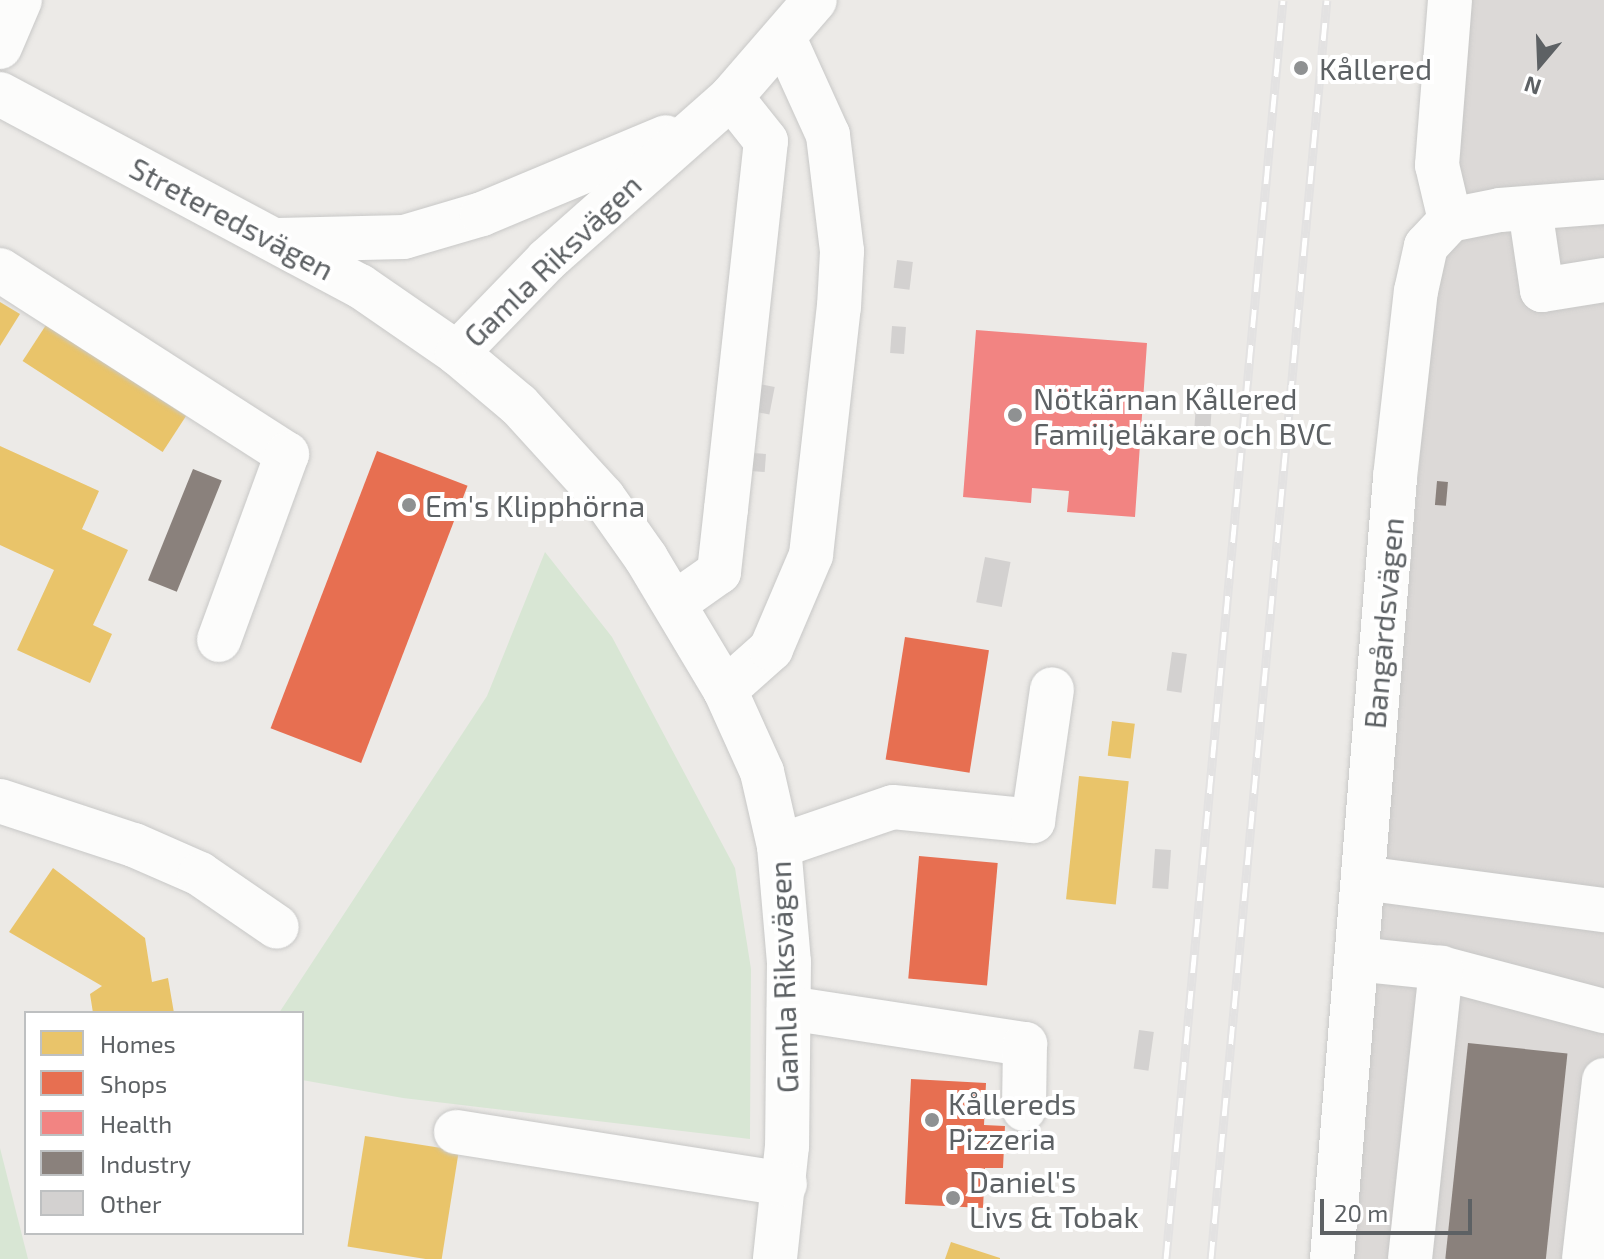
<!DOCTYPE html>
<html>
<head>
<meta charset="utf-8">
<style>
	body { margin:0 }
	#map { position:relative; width:1604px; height:1259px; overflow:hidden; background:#eceae7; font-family:"Exo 2",sans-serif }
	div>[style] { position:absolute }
	.industrial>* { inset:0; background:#dcd9d7 }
	.green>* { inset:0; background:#d8e6d4 }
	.homes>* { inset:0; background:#e9c46a; transform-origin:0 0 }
	.shops>* { inset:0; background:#e76f51; transform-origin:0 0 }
	.health>* { inset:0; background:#f28482 }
	.industry>* { inset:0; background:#8a817c; transform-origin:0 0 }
	.building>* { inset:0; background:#d3d1d0; transform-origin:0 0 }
	.roads { filter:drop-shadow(0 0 2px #c8c8c7) drop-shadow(0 0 2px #c8c8c7) }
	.minor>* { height:44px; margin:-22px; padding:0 22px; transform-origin:22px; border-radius:22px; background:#fcfcfb }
	.rail>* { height:9px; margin-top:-4.5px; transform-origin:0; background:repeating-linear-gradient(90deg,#fff 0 18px,#e3e2e2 0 36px); box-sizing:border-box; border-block:2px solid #e3e2e2 }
	.dots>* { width:22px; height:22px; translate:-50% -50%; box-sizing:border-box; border:4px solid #fff; border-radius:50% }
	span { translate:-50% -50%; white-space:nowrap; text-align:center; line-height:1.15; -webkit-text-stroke:8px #fff; paint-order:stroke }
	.poi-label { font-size:30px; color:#5d6164 }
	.left { translate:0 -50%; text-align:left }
	.street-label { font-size:30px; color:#5d6164 }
	.legend { position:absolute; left:24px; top:1011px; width:280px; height:224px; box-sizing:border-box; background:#fff; border:2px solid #bec0c1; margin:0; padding:10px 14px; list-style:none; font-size:24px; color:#5d6164 }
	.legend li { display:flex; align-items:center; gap:16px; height:40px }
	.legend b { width:40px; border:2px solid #bec0c1 }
	.north { position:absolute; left:1500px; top:24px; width:80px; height:80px; -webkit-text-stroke:6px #fff; paint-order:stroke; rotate:199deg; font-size:22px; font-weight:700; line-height:32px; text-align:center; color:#5d6164 }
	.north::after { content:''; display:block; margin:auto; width:28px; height:36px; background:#5d6164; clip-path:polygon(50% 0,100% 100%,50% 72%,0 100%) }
	.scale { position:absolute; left:1320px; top:1199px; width:152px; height:36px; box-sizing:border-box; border:4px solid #5d6164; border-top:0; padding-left:10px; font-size:24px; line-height:28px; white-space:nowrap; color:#5d6164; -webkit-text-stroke:6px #fff; paint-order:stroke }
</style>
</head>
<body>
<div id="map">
	<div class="industrial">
		<div style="clip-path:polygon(1461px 0,1604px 0,1604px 1259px,1348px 1259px)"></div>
	</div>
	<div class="green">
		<div style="clip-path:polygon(545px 552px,612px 637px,735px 868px,751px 969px,750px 1139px,403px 1098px,302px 1080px,302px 1013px,279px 1013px,487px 696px)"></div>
		<div style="clip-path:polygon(0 1148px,28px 1259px,0 1259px)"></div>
	</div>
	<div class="homes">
		<div style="clip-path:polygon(0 302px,20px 314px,0 346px)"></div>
		<div style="left:46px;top:325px;width:167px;height:43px;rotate:33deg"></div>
		<div style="clip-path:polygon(0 446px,99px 491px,82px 529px,128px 550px,93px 625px,112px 634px,90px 683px,17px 650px,54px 570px,0 545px)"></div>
		<div style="left:1112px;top:721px;width:23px;height:35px;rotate:7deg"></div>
		<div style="left:1079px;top:776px;width:50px;height:124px;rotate:6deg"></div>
		<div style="clip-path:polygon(53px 868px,145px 938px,152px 982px,168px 978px,174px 1013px,93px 1013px,90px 994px,102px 986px,9px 932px)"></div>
		<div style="left:365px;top:1136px;width:95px;height:112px;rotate:9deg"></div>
		<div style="clip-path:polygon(951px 1242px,1000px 1258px,1000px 1259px,945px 1259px)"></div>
	</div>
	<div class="shops">
		<div style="left:377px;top:451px;width:97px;height:297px;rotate:21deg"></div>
		<div style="left:905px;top:637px;width:85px;height:124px;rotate:9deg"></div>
		<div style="left:919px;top:856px;width:79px;height:123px;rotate:5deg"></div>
		<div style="clip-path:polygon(911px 1079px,986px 1083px,984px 1125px,1005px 1126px,1003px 1168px,985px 1168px,983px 1208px,905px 1204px)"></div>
	</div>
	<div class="health">
		<div style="clip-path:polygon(976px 330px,1147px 343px,1135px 517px,1067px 512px,1069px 491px,1032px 488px,1031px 503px,963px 497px)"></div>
	</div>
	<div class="industry">
		<div style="left:193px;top:469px;width:31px;height:120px;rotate:22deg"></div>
		<div style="left:1437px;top:481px;width:11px;height:24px;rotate:5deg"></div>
		<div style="left:1468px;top:1043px;width:100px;height:217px;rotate:6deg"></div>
	</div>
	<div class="building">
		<div style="left:897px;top:260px;width:16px;height:28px;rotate:7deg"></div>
		<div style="left:892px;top:326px;width:14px;height:27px;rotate:4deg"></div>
		<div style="left:759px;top:384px;width:16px;height:28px;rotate:11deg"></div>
		<div style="left:1197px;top:390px;width:16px;height:38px;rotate:4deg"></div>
		<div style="left:752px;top:453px;width:14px;height:18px;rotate:4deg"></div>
		<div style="left:985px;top:557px;width:26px;height:46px;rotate:11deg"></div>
		<div style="left:1172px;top:652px;width:15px;height:39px;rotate:8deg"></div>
		<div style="left:1155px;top:849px;width:16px;height:39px;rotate:4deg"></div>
		<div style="left:1139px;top:1030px;width:15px;height:39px;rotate:8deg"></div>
	</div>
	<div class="roads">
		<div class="minor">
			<div style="left:1450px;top:0;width:166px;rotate:94.5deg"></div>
			<div style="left:1437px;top:165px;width:57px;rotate:76.7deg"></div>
			<div style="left:0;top:47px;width:51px;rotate:-66.9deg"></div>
			<div style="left:0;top:94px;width:408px;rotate:28.1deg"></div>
			<div style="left:360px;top:286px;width:118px;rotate:34.6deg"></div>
			<div style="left:457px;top:353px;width:81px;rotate:40deg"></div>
			<div style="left:519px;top:405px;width:125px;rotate:47.6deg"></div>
			<div style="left:603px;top:497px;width:75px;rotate:54.8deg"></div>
			<div style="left:646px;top:558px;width:154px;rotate:59.1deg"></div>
			<div style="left:725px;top:690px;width:90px;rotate:65.7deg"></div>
			<div style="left:762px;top:772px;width:76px;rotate:77.1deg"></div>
			<div style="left:779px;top:846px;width:116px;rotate:85.1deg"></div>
			<div style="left:789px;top:962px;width:184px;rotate:90.6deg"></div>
			<div style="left:787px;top:1146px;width:114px;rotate:96.1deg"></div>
			<div style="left:1530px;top:209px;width:82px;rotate:81.6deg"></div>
			<div style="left:1542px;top:290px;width:63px;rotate:-9.2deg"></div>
			<div style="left:1450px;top:220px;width:51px;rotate:-11.3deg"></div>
			<div style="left:1500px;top:210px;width:104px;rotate:-4.4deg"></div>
			<div style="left:278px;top:240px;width:126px;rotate:-1.4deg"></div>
			<div style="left:404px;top:237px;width:81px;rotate:-16.4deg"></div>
			<div style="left:482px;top:214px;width:199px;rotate:-22.7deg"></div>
			<div style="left:0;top:270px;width:341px;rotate:32.7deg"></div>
			<div style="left:287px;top:454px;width:198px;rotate:110.1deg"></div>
			<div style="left:457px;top:353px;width:129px;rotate:-45.9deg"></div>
			<div style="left:547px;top:260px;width:246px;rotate:-41.5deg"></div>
			<div style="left:731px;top:97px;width:128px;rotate:-49.1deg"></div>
			<div style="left:675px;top:603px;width:54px;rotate:-35.2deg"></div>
			<div style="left:719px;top:572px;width:63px;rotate:-83.7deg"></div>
			<div style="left:726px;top:509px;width:370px;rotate:-83.8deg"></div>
			<div style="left:766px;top:141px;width:56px;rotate:-128.5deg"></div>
			<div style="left:725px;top:690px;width:62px;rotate:-41.7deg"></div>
			<div style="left:771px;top:649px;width:102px;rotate:-66.9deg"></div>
			<div style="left:811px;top:555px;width:250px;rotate:-83.6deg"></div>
			<div style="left:839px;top:307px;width:56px;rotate:-86.9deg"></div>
			<div style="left:842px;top:251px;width:117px;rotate:-96.9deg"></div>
			<div style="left:828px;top:135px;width:104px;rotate:-114.4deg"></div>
			<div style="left:0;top:801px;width:141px;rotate:18.2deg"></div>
			<div style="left:134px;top:845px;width:72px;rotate:23.7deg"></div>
			<div style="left:200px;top:874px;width:93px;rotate:34.5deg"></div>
			<div style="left:779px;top:846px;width:120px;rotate:-18.9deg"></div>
			<div style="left:893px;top:807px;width:141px;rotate:5.7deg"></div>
			<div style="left:1033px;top:821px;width:133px;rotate:-81.8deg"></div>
			<div style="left:1363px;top:878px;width:243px;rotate:7.6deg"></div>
			<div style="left:1356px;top:959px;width:85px;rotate:6deg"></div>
			<div style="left:1441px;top:968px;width:169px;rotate:14.8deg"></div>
			<div style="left:789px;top:1008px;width:239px;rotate:8.7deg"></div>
			<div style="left:1025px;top:1044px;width:65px;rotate:90.9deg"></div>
			<div style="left:456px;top:1132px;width:333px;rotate:9deg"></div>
			<div style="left:1332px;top:1259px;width:785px;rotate:-85.39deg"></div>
			<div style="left:1395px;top:477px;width:187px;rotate:-83.6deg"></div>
			<div style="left:1416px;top:291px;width:46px;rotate:-77.5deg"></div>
			<div style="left:1426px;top:246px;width:35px;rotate:-47deg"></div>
			<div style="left:1410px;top:1259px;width:293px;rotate:-83.9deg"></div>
			<div style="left:1584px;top:1259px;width:180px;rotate:-83.6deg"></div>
		</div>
	</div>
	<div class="rail">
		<div style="left:1166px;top:1259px;width:1264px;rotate:-84.69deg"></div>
		<div style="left:1211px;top:1259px;width:1264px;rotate:-84.74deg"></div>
	</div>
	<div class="dots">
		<div style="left:1301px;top:68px;background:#8f9192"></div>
		<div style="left:1015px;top:415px;background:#8f9192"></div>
		<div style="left:409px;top:505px;background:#8f9192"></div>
		<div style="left:932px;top:1120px;background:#8f9192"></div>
		<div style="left:953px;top:1198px;background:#8f9192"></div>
	</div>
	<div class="poi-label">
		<span class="left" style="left:1319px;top:68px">Kållered</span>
		<span class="left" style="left:1033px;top:415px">Nötkärnan Kållered<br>Familjeläkare och BVC</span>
		<span class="left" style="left:425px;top:505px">Em's Klipphörna</span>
		<span class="left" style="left:948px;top:1120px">Kållereds<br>Pizzeria</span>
		<span class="left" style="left:969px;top:1198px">Daniel's<br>Livs &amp; Tobak</span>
	</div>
	<div class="street-label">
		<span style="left:232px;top:218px;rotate:28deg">Streteredsvägen</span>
		<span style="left:552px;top:260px;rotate:-44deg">Gamla Riksvägen</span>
		<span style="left:1383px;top:623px;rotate:-85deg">Bangårdsvägen</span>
		<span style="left:783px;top:977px;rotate:-92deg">Gamla Riksvägen</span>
	</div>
	<ul class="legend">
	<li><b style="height:22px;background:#e9c46a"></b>Homes</li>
	<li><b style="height:22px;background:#e76f51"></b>Shops</li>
	<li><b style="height:22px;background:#f28482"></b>Health</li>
	<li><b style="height:22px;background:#8a817c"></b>Industry</li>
	<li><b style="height:22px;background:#d3d1d0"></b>Other</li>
	</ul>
	<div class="north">N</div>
	<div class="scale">20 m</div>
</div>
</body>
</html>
